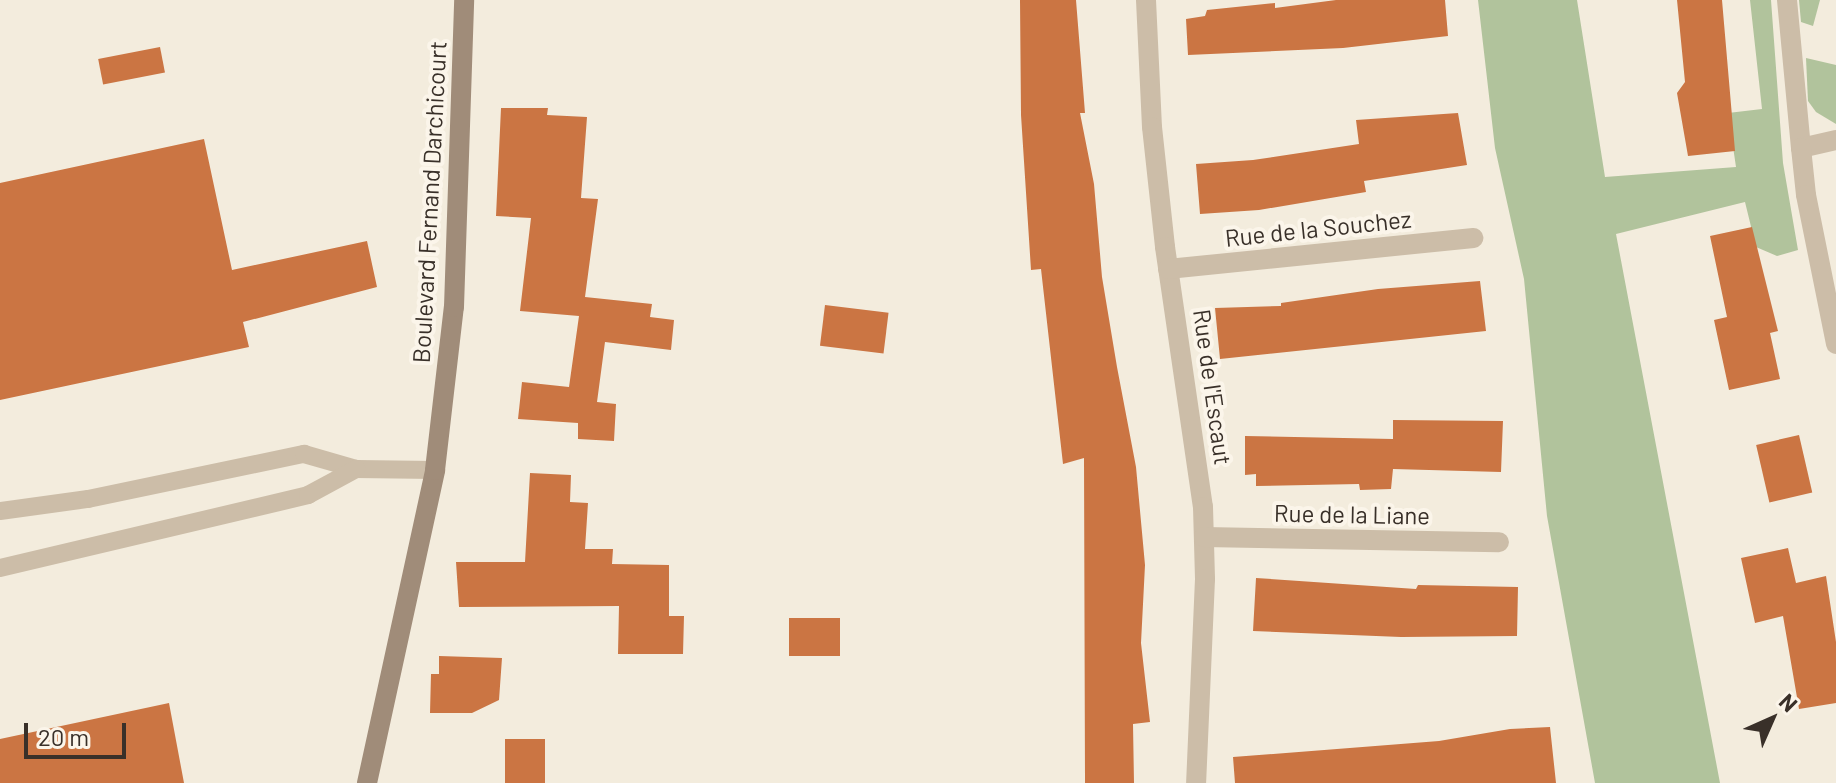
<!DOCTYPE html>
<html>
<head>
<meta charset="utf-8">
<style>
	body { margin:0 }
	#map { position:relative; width:1836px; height:783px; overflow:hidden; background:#f3ecdd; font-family:Barlow,sans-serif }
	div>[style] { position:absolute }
	.green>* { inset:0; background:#b1c39c }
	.building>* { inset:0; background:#cb7543; transform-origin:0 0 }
	.service>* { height:18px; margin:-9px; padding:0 9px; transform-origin:9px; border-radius:9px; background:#ccbda8 }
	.minor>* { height:20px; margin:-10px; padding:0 10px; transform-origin:10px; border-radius:10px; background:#ccbda8 }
	.secondary>* { height:20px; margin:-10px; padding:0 10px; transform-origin:10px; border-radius:10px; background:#a08c79 }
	span { translate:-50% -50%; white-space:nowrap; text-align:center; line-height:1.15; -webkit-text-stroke:8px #fbf5ea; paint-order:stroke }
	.street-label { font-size:24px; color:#393029 }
	.north { position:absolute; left:1732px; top:679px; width:80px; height:80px; -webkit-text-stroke:6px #fbf5ea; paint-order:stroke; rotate:45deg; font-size:22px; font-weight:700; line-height:32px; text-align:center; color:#393029 }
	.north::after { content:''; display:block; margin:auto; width:28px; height:36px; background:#393029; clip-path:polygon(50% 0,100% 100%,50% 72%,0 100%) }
	.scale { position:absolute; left:24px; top:723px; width:102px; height:36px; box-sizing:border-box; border:4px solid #393029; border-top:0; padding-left:10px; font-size:24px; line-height:28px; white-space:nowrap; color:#393029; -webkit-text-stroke:6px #fbf5ea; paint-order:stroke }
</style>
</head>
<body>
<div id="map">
	<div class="green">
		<div style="clip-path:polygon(1478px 0,1577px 0,1605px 177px,1736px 167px,1728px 113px,1762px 109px,1750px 0,1771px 0,1783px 163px,1798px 250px,1777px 256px,1756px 247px,1745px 202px,1616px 234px,1720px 783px,1595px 783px,1547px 516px,1524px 279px,1495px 148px)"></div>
		<div style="clip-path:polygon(1799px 0,1820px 0,1813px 26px,1801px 22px)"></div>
		<div style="clip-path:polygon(1806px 58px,1836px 65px,1836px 124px,1816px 112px,1808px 101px)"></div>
	</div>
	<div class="building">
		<div style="clip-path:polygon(1020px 0,1076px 0,1085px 113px,1080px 113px,1094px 184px,1102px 277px,1117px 367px,1136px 467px,1145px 565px,1141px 643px,1150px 722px,1133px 724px,1134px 783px,1085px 783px,1084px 458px,1063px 464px,1041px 269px,1031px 270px,1021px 115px)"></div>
		<div style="clip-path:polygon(1336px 0,1445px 0,1448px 36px,1343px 48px,1188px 55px,1186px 19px,1205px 16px,1207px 10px,1275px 3px,1275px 8px)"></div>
		<div style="clip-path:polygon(1677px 0,1722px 0,1735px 151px,1688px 156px,1677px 93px,1685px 82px)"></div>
		<div style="left:160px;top:47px;width:26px;height:63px;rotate:79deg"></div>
		<div style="clip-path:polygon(501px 108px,548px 108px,547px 115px,587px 117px,581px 198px,598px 199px,585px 297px,652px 304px,650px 317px,674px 320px,671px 350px,605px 342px,597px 402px,616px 404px,614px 441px,578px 439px,578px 423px,518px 419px,522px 382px,569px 387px,579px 316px,520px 311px,531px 218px,496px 216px)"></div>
		<div style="clip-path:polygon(1458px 113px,1467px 165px,1364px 181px,1366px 192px,1259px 210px,1200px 214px,1196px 164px,1253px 160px,1359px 144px,1356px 120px)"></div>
		<div style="clip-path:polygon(204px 139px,232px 270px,367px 241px,377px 287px,243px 322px,249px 347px,0 400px,0 183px)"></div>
		<div style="clip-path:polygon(1752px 227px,1778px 331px,1770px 333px,1780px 379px,1729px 390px,1714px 320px,1727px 317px,1710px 236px)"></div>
		<div style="clip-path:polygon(1480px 281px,1486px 331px,1220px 359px,1215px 308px,1281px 306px,1281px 303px,1378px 289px)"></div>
		<div style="left:825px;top:305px;width:64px;height:41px;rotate:7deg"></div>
		<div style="clip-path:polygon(1393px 420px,1503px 421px,1501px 472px,1393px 469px,1391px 489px,1360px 490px,1359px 484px,1256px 486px,1256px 474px,1245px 475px,1245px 436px,1393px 439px)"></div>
		<div style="left:1799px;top:435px;width:59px;height:44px;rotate:77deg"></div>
		<div style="clip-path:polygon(530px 473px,571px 475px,570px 502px,588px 503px,585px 549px,613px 549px,612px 564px,669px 565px,669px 616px,684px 616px,683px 654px,618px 654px,619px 606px,459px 607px,456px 562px,525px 562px)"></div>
		<div style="clip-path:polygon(1788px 548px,1796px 583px,1826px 576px,1836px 642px,1836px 703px,1799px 709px,1783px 616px,1755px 623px,1741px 558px)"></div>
		<div style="clip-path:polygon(1256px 578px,1416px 589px,1418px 585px,1518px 587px,1517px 636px,1401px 637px,1253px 631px)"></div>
		<div style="left:789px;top:618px;width:51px;height:38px"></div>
		<div style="clip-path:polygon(439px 656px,502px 658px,499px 700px,472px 713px,430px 713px,431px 674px,439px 674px)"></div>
		<div style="clip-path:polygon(169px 703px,184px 783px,0 783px,0 739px)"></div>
		<div style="clip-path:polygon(1550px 727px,1556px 783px,1235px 783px,1233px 757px,1439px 741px,1510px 729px)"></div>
		<div style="left:505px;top:739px;width:40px;height:44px"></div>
	</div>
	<div class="service">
		<div style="left:0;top:511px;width:89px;rotate:-7.8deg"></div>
		<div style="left:88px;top:499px;width:221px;rotate:-11.8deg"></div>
		<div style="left:304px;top:454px;width:54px;rotate:16.1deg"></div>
		<div style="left:356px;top:469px;width:79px;rotate:0.7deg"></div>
		<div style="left:0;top:568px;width:317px;rotate:-13.3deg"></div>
		<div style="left:308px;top:495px;width:55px;rotate:-28.4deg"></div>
	</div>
	<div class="minor">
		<div style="left:1146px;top:0;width:127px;rotate:87.3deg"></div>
		<div style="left:1152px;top:127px;width:121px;rotate:83.8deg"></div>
		<div style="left:1165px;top:247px;width:263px;rotate:81.7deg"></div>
		<div style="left:1203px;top:507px;width:72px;rotate:88.4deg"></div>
		<div style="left:1205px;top:579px;width:204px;rotate:92.5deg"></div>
		<div style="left:1787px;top:0;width:149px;rotate:84.6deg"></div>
		<div style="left:1801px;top:148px;width:36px;rotate:-13deg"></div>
		<div style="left:1801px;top:148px;width:47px;rotate:83.9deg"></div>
		<div style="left:1806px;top:195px;width:152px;rotate:78.6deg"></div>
		<div style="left:1168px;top:269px;width:307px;rotate:-5.8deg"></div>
		<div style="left:1204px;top:537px;width:295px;rotate:1deg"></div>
	</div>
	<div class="secondary">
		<div style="left:367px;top:783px;width:320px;rotate:-77.7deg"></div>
		<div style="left:435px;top:470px;width:164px;rotate:-83.4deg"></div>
		<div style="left:454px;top:307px;width:307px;rotate:-88.1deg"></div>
	</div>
	<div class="street-label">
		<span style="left:429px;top:202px;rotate:-87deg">Boulevard Fernand Darchicourt</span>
		<span style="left:1318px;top:228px;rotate:-6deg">Rue de la Souchez</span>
		<span style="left:1213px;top:387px;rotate:82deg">Rue de l'Escaut</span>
		<span style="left:1352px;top:514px;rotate:1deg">Rue de la Liane</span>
	</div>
	<div class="north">N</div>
	<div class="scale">20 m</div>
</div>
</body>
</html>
